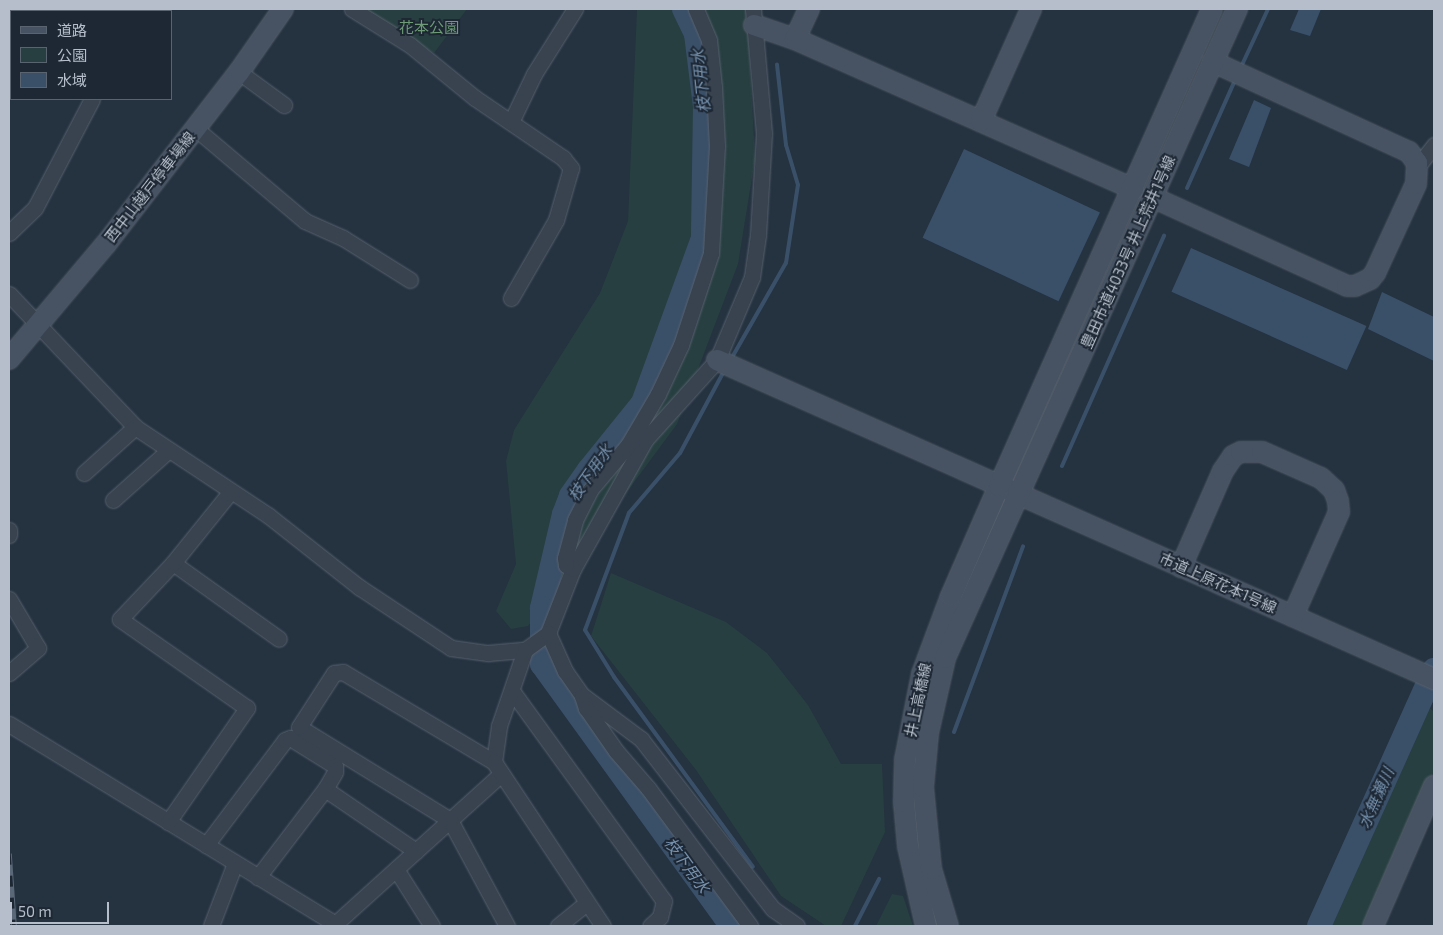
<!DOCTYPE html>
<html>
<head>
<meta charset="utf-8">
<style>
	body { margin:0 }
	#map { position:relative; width:1443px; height:935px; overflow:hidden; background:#253240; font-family:"Exo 2","Noto Sans JP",sans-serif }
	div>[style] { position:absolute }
	.green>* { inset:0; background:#273f41 }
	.water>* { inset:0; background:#3a5069; transform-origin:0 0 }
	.stream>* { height:4px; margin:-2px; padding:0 2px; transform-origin:2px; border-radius:2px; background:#3a5069 }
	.river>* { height:24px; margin:-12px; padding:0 12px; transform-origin:12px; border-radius:12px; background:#3a5069 }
	.roads { filter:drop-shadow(0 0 1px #57616d) drop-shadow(0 0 1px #57616d) }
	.street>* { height:15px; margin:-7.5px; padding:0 7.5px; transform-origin:7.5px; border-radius:7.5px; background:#394350 }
	.secondary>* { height:20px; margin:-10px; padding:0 10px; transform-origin:10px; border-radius:10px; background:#475363 }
	.rail>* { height:5.5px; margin-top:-2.75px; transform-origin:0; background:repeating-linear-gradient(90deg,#1e2835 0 11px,#5b6877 0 22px); box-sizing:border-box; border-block:1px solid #5b6877 }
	span { translate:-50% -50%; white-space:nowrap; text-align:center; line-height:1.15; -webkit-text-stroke:4px #1e2835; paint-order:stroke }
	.park-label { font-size:15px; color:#6c9b75 }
	.street-label { font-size:15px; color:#b5beca }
	.water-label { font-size:16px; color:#7591ad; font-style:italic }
	.frame { position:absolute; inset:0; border:10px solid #b5beca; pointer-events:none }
	.legend { position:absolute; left:10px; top:10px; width:162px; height:90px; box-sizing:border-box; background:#1e2835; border:1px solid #5a6471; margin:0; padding:6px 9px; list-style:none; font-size:15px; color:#b5beca }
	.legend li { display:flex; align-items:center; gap:10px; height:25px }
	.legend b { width:25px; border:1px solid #5a6471 }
	.scale { position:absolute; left:10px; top:902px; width:99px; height:22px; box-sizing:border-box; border:2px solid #b5beca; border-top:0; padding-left:6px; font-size:15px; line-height:18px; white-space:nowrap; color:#b5beca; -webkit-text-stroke:4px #1e2835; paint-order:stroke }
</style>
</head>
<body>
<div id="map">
	<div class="green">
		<div style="clip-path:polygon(364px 9px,467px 9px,434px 53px)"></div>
		<div style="clip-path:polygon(637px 9px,747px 9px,755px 159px,738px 264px,677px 424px,528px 626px,511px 629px,496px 611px,516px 564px,506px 461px,514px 430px,600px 293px,628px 221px)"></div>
		<div style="clip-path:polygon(611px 573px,726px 622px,767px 653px,808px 705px,841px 764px,882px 764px,885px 832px,841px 926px,826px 926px,781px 896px,696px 770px,591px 636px)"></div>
		<div style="clip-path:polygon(1430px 708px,1434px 712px,1434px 771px,1364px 926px,1332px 926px)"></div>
		<div style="clip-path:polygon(892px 894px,903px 896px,913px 926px,876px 926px)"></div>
	</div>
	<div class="water">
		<div style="clip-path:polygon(1299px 9px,1321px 9px,1310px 36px,1290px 30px)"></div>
		<div style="clip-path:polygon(1254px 100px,1271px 108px,1249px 167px,1229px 159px)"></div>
		<div style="left:964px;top:149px;width:150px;height:98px;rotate:25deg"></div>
		<div style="left:1191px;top:248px;width:192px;height:48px;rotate:24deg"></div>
		<div style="clip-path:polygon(1382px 292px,1434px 317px,1434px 361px,1368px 329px)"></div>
	</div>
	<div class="stream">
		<div style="left:1241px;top:67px;width:64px;rotate:-65deg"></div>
		<div style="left:1187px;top:188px;width:120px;rotate:-66deg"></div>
		<div style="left:730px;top:361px;width:113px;rotate:-60.3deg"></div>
		<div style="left:786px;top:263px;width:79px;rotate:-81.3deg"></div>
		<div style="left:798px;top:185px;width:42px;rotate:-106.7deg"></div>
		<div style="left:786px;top:145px;width:81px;rotate:-96.4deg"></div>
		<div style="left:724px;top:371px;width:93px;rotate:118.2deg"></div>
		<div style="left:680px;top:453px;width:79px;rotate:130.4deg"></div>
		<div style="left:629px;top:513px;width:125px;rotate:110.6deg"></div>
		<div style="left:585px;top:630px;width:55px;rotate:58.3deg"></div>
		<div style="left:614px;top:677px;width:235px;rotate:53.8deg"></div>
		<div style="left:1062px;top:466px;width:252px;rotate:-66.1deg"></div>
		<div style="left:954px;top:732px;width:198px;rotate:-69.6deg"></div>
		<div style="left:855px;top:926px;width:53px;rotate:-62.9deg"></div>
	</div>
	<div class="river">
		<div style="left:684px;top:9px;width:28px;rotate:64deg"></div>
		<div style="left:696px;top:34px;width:73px;rotate:82.9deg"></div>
		<div style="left:705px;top:106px;width:132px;rotate:90.9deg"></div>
		<div style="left:703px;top:238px;width:176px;rotate:110deg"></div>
		<div style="left:643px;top:403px;width:86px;rotate:128.9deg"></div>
		<div style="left:589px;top:470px;width:32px;rotate:125deg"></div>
		<div style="left:571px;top:496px;width:19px;rotate:111deg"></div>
		<div style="left:564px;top:514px;width:97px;rotate:103.2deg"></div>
		<div style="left:542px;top:608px;width:56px;rotate:90deg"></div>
		<div style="left:542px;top:664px;width:324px;rotate:54.1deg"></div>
		<div style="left:1319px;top:926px;width:281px;rotate:-65.8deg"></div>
	</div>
	<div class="roads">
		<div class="street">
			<div style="left:352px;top:9px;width:68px;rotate:31.8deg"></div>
			<div style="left:410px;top:45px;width:84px;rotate:39.2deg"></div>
			<div style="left:475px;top:98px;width:107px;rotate:34.3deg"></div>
			<div style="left:563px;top:158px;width:13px;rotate:51deg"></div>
			<div style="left:571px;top:168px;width:54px;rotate:106.1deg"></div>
			<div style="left:556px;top:220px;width:90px;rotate:120deg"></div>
			<div style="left:133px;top:11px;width:2px;rotate:-63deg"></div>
			<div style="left:239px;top:72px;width:56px;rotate:36.3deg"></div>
			<div style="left:511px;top:122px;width:53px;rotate:-64.4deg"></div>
			<div style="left:534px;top:74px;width:77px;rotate:-57.8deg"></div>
			<div style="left:195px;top:128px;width:144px;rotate:40.2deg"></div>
			<div style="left:305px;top:221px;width:42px;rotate:24.1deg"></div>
			<div style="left:343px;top:238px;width:79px;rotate:32.1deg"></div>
			<div style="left:1417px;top:167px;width:28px;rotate:-52deg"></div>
			<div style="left:9px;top:233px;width:36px;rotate:-44deg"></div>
			<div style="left:35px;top:208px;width:123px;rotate:-62.4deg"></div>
			<div style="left:9px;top:294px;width:183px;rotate:46.5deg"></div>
			<div style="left:135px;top:427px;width:161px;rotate:33.6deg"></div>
			<div style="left:269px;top:516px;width:115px;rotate:38.3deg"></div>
			<div style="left:359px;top:587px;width:110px;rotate:33.5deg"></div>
			<div style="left:451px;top:648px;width:37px;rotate:8deg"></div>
			<div style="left:488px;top:653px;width:37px;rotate:-5deg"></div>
			<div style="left:525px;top:650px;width:29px;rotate:-36deg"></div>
			<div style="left:548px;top:633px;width:69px;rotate:-68.7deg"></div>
			<div style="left:573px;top:569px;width:148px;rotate:-60.8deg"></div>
			<div style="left:645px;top:440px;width:108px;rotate:-48deg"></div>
			<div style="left:717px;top:360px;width:90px;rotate:-67.1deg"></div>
			<div style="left:752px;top:277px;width:42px;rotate:-81.9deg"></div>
			<div style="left:758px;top:235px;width:102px;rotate:-86.6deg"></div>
			<div style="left:764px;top:133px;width:124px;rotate:-95.1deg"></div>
			<div style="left:84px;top:473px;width:69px;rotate:-42deg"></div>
			<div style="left:113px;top:500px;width:75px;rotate:-41.8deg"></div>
			<div style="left:9px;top:530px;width:5px;rotate:90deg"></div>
			<div style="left:173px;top:563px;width:130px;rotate:35.6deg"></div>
			<div style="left:573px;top:569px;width:8px;rotate:-150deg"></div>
			<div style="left:566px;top:565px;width:7px;rotate:-98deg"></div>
			<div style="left:565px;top:558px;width:39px;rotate:-75deg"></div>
			<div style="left:575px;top:520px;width:34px;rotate:-63deg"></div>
			<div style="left:590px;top:490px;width:59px;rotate:-49.8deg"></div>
			<div style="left:628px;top:445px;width:59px;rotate:-59.5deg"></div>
			<div style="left:658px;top:394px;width:54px;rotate:-64.9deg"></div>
			<div style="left:681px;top:345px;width:97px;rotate:-71.9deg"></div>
			<div style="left:711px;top:253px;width:107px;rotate:-86.8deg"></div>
			<div style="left:717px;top:146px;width:59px;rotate:-92.9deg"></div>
			<div style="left:714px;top:87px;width:47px;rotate:-96.1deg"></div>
			<div style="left:709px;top:40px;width:34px;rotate:-113deg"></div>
			<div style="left:9px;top:599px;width:57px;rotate:59.4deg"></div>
			<div style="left:38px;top:648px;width:38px;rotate:139deg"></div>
			<div style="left:548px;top:633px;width:42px;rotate:65.9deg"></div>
			<div style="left:565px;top:671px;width:29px;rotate:55deg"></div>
			<div style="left:582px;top:695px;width:74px;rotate:36.7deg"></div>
			<div style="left:641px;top:739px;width:215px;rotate:52.2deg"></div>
			<div style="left:773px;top:909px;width:29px;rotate:35deg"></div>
			<div style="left:512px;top:691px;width:259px;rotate:54.1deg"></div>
			<div style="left:664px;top:901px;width:16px;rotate:104deg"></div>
			<div style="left:660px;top:917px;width:13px;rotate:138deg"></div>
			<div style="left:582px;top:696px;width:13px;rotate:72deg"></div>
			<div style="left:586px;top:708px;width:52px;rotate:55.1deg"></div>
			<div style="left:616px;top:751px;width:49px;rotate:49.1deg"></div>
			<div style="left:648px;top:788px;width:172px;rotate:53.5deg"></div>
			<div style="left:9px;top:724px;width:386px;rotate:31.5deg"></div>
			<div style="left:494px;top:762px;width:36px;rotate:-82deg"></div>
			<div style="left:499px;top:726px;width:80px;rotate:-71.1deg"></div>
			<div style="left:325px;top:789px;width:110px;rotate:34.3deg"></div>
			<div style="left:168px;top:822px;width:139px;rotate:-55.3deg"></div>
			<div style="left:247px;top:708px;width:155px;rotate:-145deg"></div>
			<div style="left:120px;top:619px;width:77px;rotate:-46.6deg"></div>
			<div style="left:173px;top:563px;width:92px;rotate:-51.1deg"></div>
			<div style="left:206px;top:845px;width:131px;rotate:-53deg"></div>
			<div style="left:285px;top:740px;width:5px;rotate:-22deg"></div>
			<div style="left:290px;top:738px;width:53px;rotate:31.9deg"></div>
			<div style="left:335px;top:766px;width:6px;rotate:90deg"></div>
			<div style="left:335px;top:772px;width:20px;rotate:120deg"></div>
			<div style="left:325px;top:789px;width:111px;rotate:127.3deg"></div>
			<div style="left:396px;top:869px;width:67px;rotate:57.7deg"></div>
			<div style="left:335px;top:924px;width:224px;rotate:-42.1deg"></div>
			<div style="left:211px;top:926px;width:67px;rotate:-69.1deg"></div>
			<div style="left:507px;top:926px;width:120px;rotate:-118.3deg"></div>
			<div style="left:450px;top:820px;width:177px;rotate:-148.4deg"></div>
			<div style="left:299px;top:727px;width:64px;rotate:-57.1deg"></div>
			<div style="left:334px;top:673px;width:9px;rotate:-6deg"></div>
			<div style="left:343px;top:672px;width:176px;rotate:30.8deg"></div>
			<div style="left:494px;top:762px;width:197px;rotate:56.4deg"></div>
			<div style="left:558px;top:926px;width:36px;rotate:-39deg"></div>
		</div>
		<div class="secondary">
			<div style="left:754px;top:25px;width:43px;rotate:18.9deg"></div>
			<div style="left:795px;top:39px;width:370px;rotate:23.9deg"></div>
			<div style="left:795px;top:39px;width:33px;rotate:-65deg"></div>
			<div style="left:981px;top:121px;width:123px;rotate:-65.9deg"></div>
			<div style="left:1152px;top:197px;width:214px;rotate:24.5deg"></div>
			<div style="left:1347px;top:286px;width:8px"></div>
			<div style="left:1355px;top:286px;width:17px;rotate:-25deg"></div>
			<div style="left:1370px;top:279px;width:8px;rotate:-50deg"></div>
			<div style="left:1375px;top:273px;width:98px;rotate:-65.3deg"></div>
			<div style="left:1416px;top:184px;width:21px;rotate:-87deg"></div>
			<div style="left:1417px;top:163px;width:14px;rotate:-126deg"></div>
			<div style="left:1409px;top:152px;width:216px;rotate:-155.3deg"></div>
			<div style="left:9px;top:359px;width:150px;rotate:-49.9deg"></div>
			<div style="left:106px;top:244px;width:217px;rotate:-52.3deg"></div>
			<div style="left:239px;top:72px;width:77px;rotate:-55.1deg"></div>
			<div style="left:717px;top:360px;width:785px;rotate:23.98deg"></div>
			<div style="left:1181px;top:567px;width:105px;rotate:-66.4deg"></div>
			<div style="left:1223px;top:471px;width:18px;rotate:-56deg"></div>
			<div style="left:1233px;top:456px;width:9px;rotate:-27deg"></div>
			<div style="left:1241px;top:452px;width:21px"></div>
			<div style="left:1262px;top:452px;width:64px;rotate:23.8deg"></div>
			<div style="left:1321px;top:478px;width:18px;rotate:43deg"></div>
			<div style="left:1334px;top:490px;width:12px;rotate:70deg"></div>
			<div style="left:1338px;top:501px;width:11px;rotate:85deg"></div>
			<div style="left:1339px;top:512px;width:114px;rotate:113.9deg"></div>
			<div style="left:926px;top:926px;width:82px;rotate:-102.7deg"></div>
			<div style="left:908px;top:846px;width:44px;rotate:-95.2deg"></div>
			<div style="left:904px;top:802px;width:42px;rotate:-88.6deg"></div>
			<div style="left:905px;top:760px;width:88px;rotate:-78.8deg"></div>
			<div style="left:922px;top:674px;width:83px;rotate:-69.6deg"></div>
			<div style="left:951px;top:596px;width:120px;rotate:-66.4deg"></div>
			<div style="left:999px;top:486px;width:522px;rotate:-65.94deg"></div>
			<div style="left:948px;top:926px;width:59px;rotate:-106.6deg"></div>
			<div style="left:931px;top:869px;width:82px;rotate:-95.6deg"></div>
			<div style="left:923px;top:787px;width:54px;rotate:-84.7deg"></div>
			<div style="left:928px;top:733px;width:77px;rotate:-77.2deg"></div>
			<div style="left:945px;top:658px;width:712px;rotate:-65.78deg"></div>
			<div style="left:1373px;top:926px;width:153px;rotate:-66.5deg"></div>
		</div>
	</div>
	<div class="rail">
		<div style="left:9px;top:854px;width:72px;rotate:86deg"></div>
	</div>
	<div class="park-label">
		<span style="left:429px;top:28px">花本公園</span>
	</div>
	<div class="street-label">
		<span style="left:150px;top:187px;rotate:-52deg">西中山越戸停車場線</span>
		<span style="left:1128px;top:252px;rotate:-66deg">豊田市道4033号 井上荒井1号線</span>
		<span style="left:1218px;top:583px;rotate:24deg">市道上原花本1号線</span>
		<span style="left:918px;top:700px;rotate:-78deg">井上高橋線</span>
	</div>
	<div class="water-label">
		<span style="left:701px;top:81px;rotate:-96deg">枝下用水</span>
		<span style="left:590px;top:473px;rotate:-55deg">枝下用水</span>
		<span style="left:1376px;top:798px;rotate:-66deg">水無瀬川</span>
		<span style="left:687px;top:865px;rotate:54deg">枝下用水</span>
	</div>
	<div class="frame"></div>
	<ul class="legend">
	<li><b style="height:6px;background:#475363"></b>道路</li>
	<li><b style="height:14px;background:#273f41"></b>公園</li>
	<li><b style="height:14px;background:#3a5069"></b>水域</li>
	</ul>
	<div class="scale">50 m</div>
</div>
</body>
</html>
